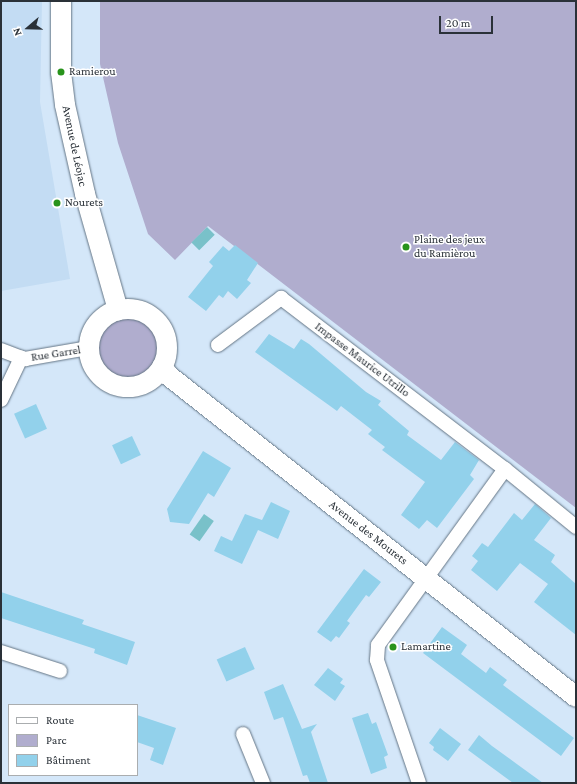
<!DOCTYPE html>
<html>
<head>
<meta charset="utf-8">
<style>
	body { margin:0 }
	#map { position:relative; width:577px; height:784px; overflow:hidden; background:#d4e7f9; font-family:"Crimson Pro",serif }
	div>[style] { position:absolute }
	.built>* { inset:0; background:#c3dcf3 }
	.green>* { inset:0; background:#b0adce }
	.round { border-radius:50% }
	.water>* { inset:0; background:#79c1c9; transform-origin:0 0 }
	.building>* { inset:0; background:#92d1eb; transform-origin:0 0 }
	.roads { filter:drop-shadow(0 0 1px #647585) drop-shadow(0 0 1px #647585) }
	.street>* { height:14px; margin:-7px; padding:0 7px; transform-origin:7px; border-radius:7px; background:#fff }
	.secondary>* { height:20px; margin:-10px; padding:0 10px; transform-origin:10px; border-radius:10px; background:#fff }
	.secondary>.ring { margin:-10px; padding:0; box-sizing:content-box; background:none; border:20px solid #fff; border-radius:50% }
	.dots>* { width:11px; height:11px; translate:-50% -50%; box-sizing:border-box; border:2px solid #fff; border-radius:50% }
	span { translate:-50% -50%; white-space:nowrap; text-align:center; line-height:1.15; -webkit-text-stroke:3px #fff; paint-order:stroke }
	.poi-label { font-size:12px; color:#2a3138 }
	.left { translate:0 -50%; text-align:left }
	.street-label { font-size:12px; color:#2a3138 }
	.frame { position:absolute; inset:0; border:2px solid #2a3138; pointer-events:none }
	.legend { position:absolute; left:8px; top:704px; width:130px; height:72px; box-sizing:border-box; background:#fff; border:1px solid #aaadaf; margin:0; padding:5px 7px; list-style:none; font-size:12px; color:#2a3138 }
	.legend li { display:flex; align-items:center; gap:8px; height:20px }
	.legend b { width:20px; border:1px solid #aaadaf }
	.north { position:absolute; left:8px; top:8px; width:40px; height:40px; -webkit-text-stroke:3px #fff; paint-order:stroke; rotate:250deg; font-size:11px; font-weight:700; line-height:16px; text-align:center; color:#2a3138 }
	.north::after { content:''; display:block; margin:auto; width:14px; height:18px; background:#2a3138; clip-path:polygon(50% 0,100% 100%,50% 72%,0 100%) }
	.scale { position:absolute; left:439px; top:16px; width:54px; height:18px; box-sizing:border-box; border:2px solid #2a3138; border-top:0; padding-left:5px; font-size:12px; line-height:14px; white-space:nowrap; color:#2a3138; -webkit-text-stroke:3px #fff; paint-order:stroke }
</style>
</head>
<body>
<div id="map">
	<div class="built">
		<div style="clip-path:polygon(1px 1px,42px 1px,40px 102px,70px 279px,1px 291px)"></div>
	</div>
	<div class="green">
		<div style="clip-path:polygon(100px 1px,576px 1px,576px 508px,208px 226px,175px 260px,148px 234px,118px 143px,100px 64px)"></div>
		<div class="round" style="left:98px;top:318px;width:60px;height:60px"></div>
	</div>
	<div class="water">
		<div style="left:207px;top:227px;width:11px;height:22px;rotate:45deg"></div>
		<div style="left:204px;top:514px;width:12px;height:25px;rotate:35deg"></div>
	</div>
	<div class="building">
		<div style="clip-path:polygon(235px 245px,258px 263px,247px 280px,251px 283px,237px 299px,228px 291px,223px 298px,219px 295px,206px 311px,188px 297px,213px 266px,209px 262px,223px 246px,229px 251px)"></div>
		<div style="clip-path:polygon(269px 334px,294px 349px,301px 339px,309px 344px,366px 392px,381px 401px,378px 405px,409px 431px,407px 435px,441px 460px,455px 442px,479px 460px,470px 475px,474px 479px,437px 528px,427px 520px,419px 529px,401px 515px,425px 482px,382px 450px,385px 447px,368px 434px,372px 430px,341px 406px,337px 411px,255px 352px)"></div>
		<div style="left:36px;top:404px;width:27px;height:24px;rotate:66deg"></div>
		<div style="left:132px;top:436px;width:21px;height:22px;rotate:65deg"></div>
		<div style="clip-path:polygon(203px 451px,231px 468px,214px 497px,208px 493px,189px 524px,170px 522px,167px 509px)"></div>
		<div style="clip-path:polygon(271px 502px,290px 511px,278px 539px,258px 530px,242px 564px,214px 551px,221px 536px,232px 541px,245px 514px,262px 520px)"></div>
		<div style="clip-path:polygon(535px 504px,551px 518px,534px 540px,555px 555px,551px 562px,576px 584px,576px 635px,534px 602px,548px 584px,520px 563px,497px 591px,471px 570px,478px 561px,472px 556px,482px 543px,488px 547px,514px 513px,522px 520px)"></div>
		<div style="clip-path:polygon(364px 569px,381px 582px,369px 597px,366px 595px,347px 621px,350px 623px,339px 638px,336px 636px,331px 642px,317px 632px)"></div>
		<div style="clip-path:polygon(1px 592px,84px 620px,82px 624px,135px 642px,127px 665px,94px 653px,95px 649px,1px 618px)"></div>
		<div style="clip-path:polygon(442px 627px,467px 645px,461px 654px,486px 673px,490px 667px,507px 680px,503px 685px,574px 738px,561px 756px,423px 653px)"></div>
		<div style="left:245px;top:647px;width:24px;height:31px;rotate:66deg"></div>
		<div style="clip-path:polygon(328px 668px,343px 679px,340px 683px,345px 686px,335px 701px,314px 685px)"></div>
		<div style="clip-path:polygon(283px 684px,302px 729px,317px 724px,311px 732px,328px 783px,310px 783px,307px 775px,303px 776px,283px 717px,274px 720px,264px 692px)"></div>
		<div style="clip-path:polygon(368px 713px,372px 724px,376px 722px,388px 755px,384px 757px,387px 768px,371px 774px,352px 718px)"></div>
		<div style="clip-path:polygon(137px 715px,176px 728px,163px 765px,150px 760px,154px 748px,137px 742px)"></div>
		<div style="clip-path:polygon(440px 728px,461px 744px,448px 761px,433px 750px,434px 747px,429px 743px)"></div>
		<div style="clip-path:polygon(479px 735px,492px 746px,543px 783px,513px 783px,468px 750px)"></div>
	</div>
	<div class="roads">
		<div class="street">
			<div style="left:218px;top:345px;width:79px;rotate:-36.7deg"></div>
			<div style="left:281px;top:298px;width:282px;rotate:37.4deg"></div>
			<div style="left:505px;top:469px;width:92px;rotate:39.2deg"></div>
			<div style="left:1px;top:350px;width:26px;rotate:21deg"></div>
			<div style="left:25px;top:359px;width:65px;rotate:-9.8deg"></div>
			<div style="left:1px;top:400px;width:47px;rotate:-64.5deg"></div>
			<div style="left:1px;top:652px;width:62px;rotate:17.9deg"></div>
			<div style="left:243px;top:734px;width:53px;rotate:67.8deg"></div>
			<div style="left:419px;top:783px;width:130px;rotate:-108.9deg"></div>
			<div style="left:377px;top:660px;width:15px;rotate:-86deg"></div>
			<div style="left:378px;top:645px;width:217px;rotate:-54.2deg"></div>
		</div>
		<div class="secondary">
			<div style="left:61px;top:1px;width:71px;rotate:90deg"></div>
			<div style="left:61px;top:72px;width:33px;rotate:83deg"></div>
			<div style="left:65px;top:105px;width:91px;rotate:77.3deg"></div>
			<div style="left:85px;top:194px;width:121px;rotate:74.1deg"></div>
			<div class="ring" style="left:89px;top:309px;width:58px;height:58px"></div>
			<div style="left:162px;top:367px;width:11px;rotate:52deg"></div>
			<div style="left:169px;top:376px;width:518px;rotate:38.26deg"></div>
		</div>
	</div>
	<div class="dots">
		<div style="left:61px;top:72px;background:#28931b"></div>
		<div style="left:57px;top:203px;background:#28931b"></div>
		<div style="left:406px;top:247px;background:#28931b"></div>
		<div style="left:393px;top:647px;background:#28931b"></div>
	</div>
	<div class="poi-label">
		<span class="left" style="left:69px;top:72px">Ramierou</span>
		<span class="left" style="left:65px;top:203px">Nourets</span>
		<span class="left" style="left:414px;top:247px">Plaine des jeux<br>du Ramièrou</span>
		<span class="left" style="left:401px;top:647px">Lamartine</span>
	</div>
	<div class="street-label">
		<span style="left:74px;top:146px;rotate:78deg">Avenue de Léojac</span>
		<span style="left:56px;top:354px;rotate:-9deg">Rue Garrel</span>
		<span style="left:362px;top:360px;rotate:37deg">Impasse Maurice Utrillo</span>
		<span style="left:368px;top:533px;rotate:38deg">Avenue des Mourets</span>
	</div>
	<div class="frame"></div>
	<ul class="legend">
	<li><b style="height:5px;background:#fff"></b>Route</li>
	<li><b style="height:11px;background:#b0adce"></b>Parc</li>
	<li><b style="height:11px;background:#92d1eb"></b>Bâtiment</li>
	</ul>
	<div class="north">N</div>
	<div class="scale">20 m</div>
</div>
</body>
</html>
